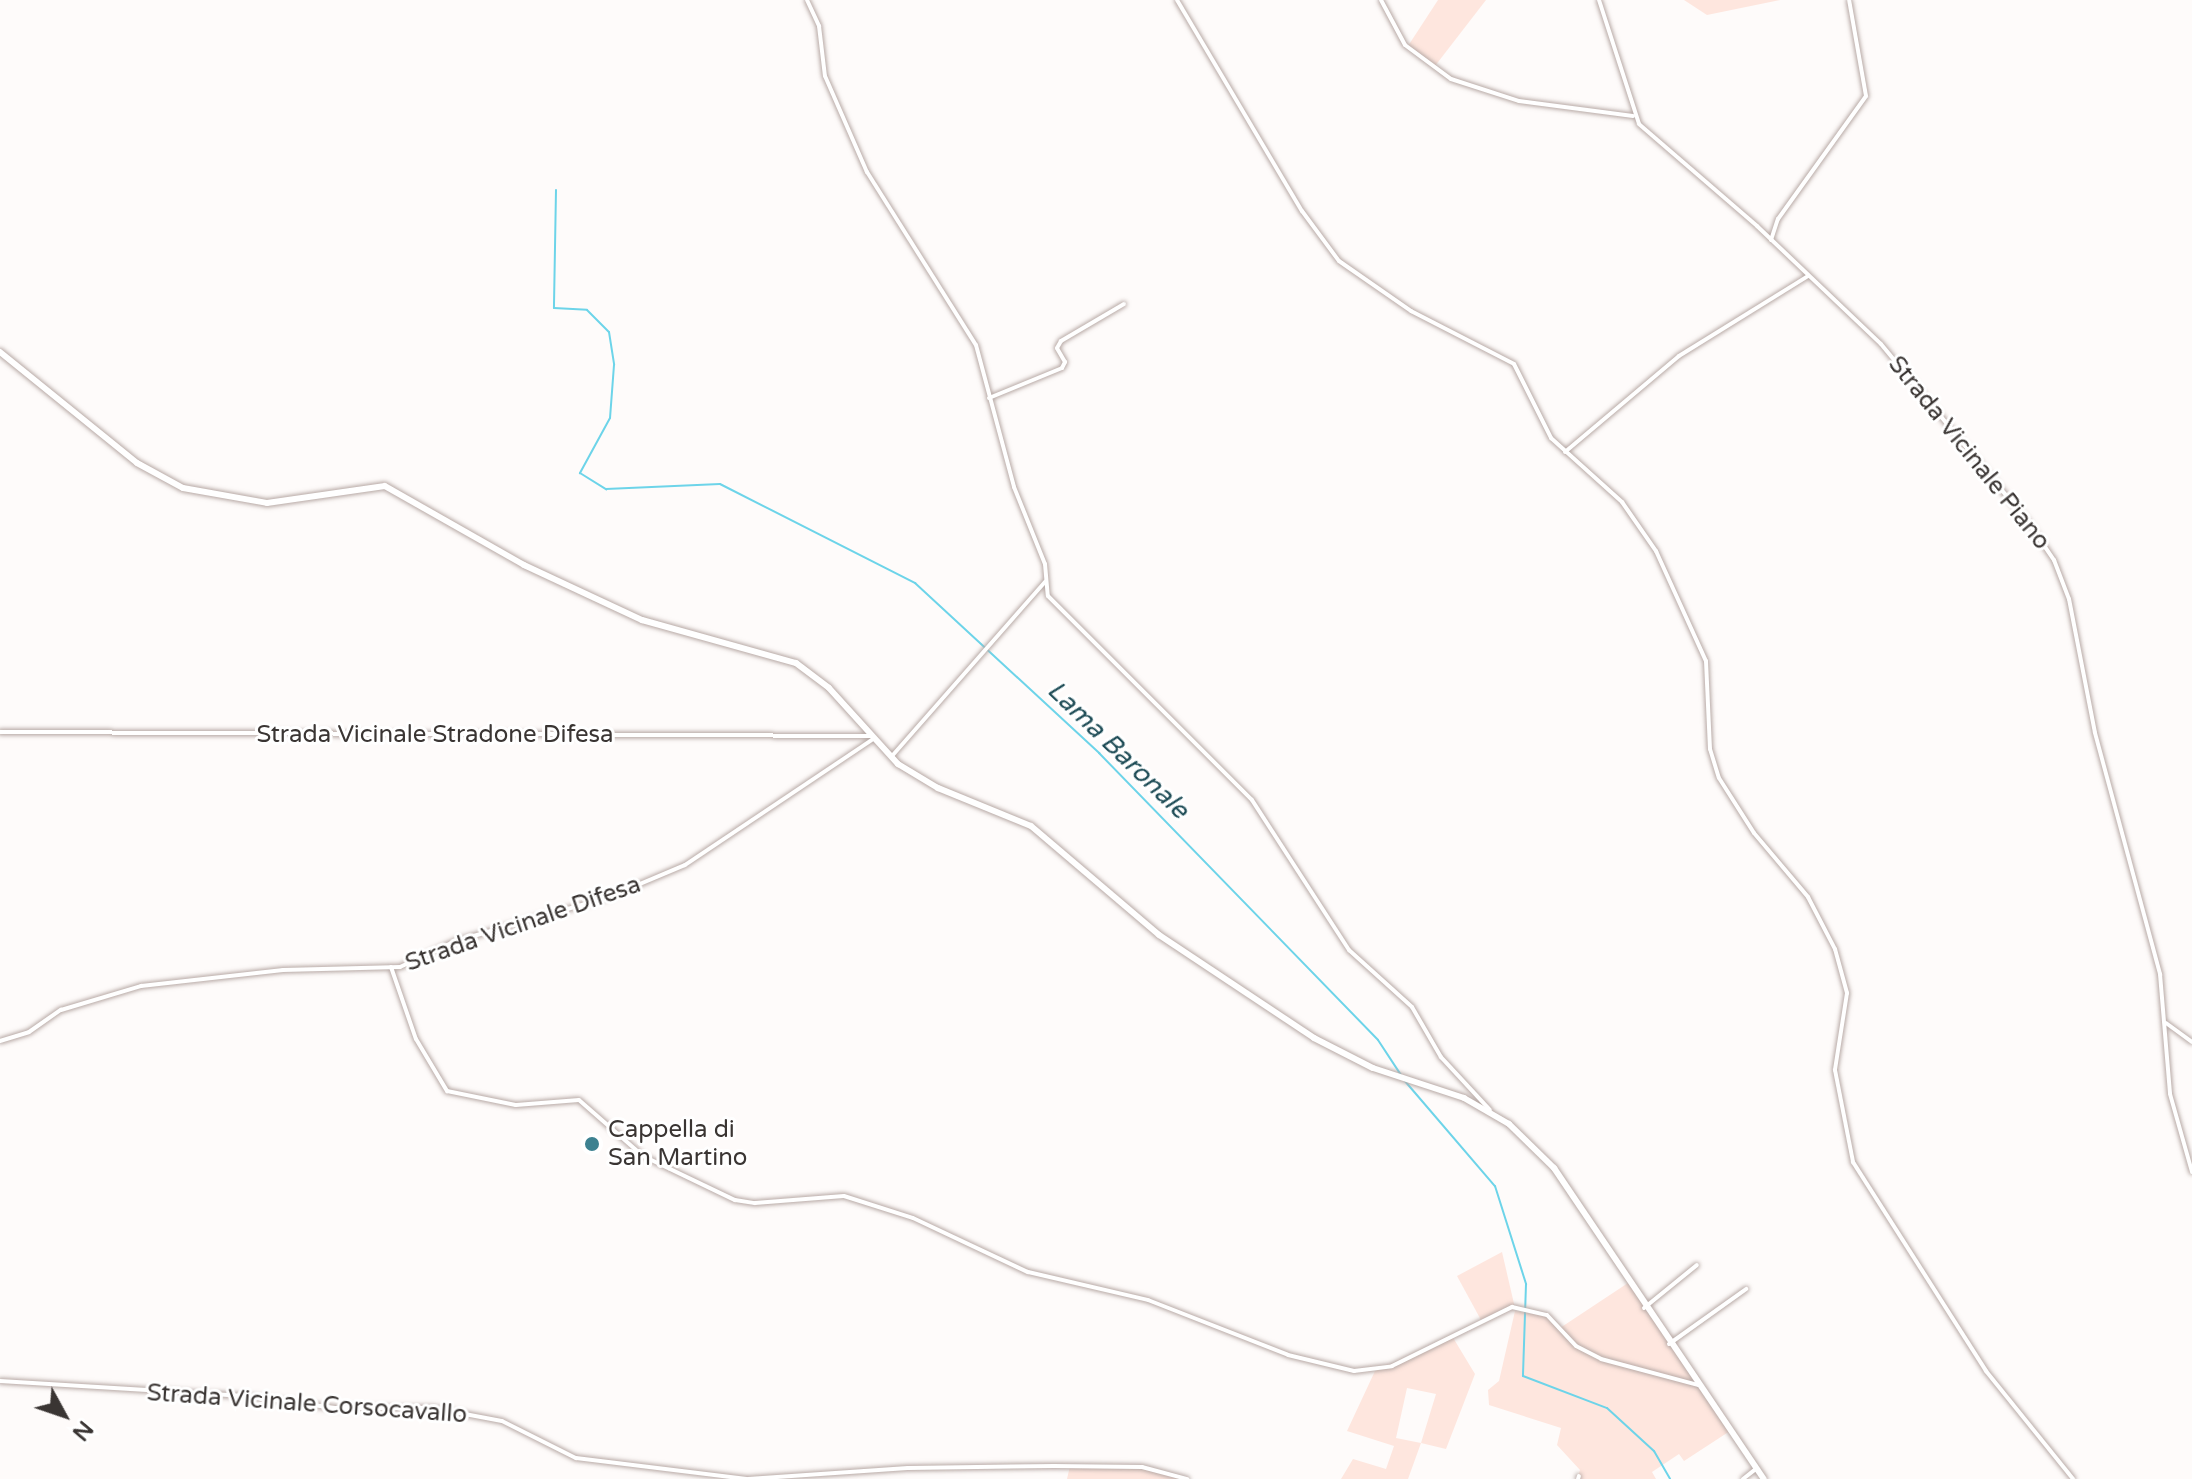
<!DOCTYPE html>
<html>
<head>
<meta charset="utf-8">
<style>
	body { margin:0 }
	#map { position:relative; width:2192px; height:1479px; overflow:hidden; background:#fefbfa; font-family:"Varela Round",sans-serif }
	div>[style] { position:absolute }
	.green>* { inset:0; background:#fee6de }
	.stream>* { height:2px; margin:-1px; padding:0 1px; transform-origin:1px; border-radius:1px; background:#6dd4e9 }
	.roads { filter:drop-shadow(0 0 2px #b7a9a5) drop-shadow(0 0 2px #b7a9a5) }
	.minor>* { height:4px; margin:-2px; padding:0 2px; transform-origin:2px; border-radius:2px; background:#fff }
	.secondary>* { height:6px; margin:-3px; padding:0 3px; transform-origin:3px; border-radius:3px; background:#fff }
	.dots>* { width:22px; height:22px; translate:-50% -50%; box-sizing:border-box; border:4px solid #fff; border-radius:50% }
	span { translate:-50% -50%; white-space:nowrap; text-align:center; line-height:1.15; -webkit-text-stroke:6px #fff; paint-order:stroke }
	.street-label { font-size:24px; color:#3a3533 }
	.poi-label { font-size:24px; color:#3a3533 }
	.left { translate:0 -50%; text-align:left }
	.water-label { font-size:26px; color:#1e4c56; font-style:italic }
	.north { position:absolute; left:24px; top:1375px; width:80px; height:80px; -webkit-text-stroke:6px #fff; paint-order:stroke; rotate:130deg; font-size:22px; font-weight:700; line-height:32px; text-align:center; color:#3a3533 }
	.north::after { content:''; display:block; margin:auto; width:28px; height:36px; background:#3a3533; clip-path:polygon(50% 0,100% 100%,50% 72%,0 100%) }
</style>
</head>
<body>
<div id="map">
	<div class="green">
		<div style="clip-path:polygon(1438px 0,1486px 0,1435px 66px,1408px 46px)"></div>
		<div style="clip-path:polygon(1684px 0,1780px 0,1707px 15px)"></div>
		<div style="clip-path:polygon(1502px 1252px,1515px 1308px,1481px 1320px,1457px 1276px)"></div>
		<div style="clip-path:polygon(1628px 1283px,1730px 1431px,1684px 1461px,1679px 1454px,1652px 1472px,1656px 1479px,1577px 1479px,1580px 1470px,1557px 1445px,1561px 1428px,1489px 1405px,1488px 1390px,1499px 1381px,1515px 1311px,1550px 1317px,1560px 1328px)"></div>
		<div style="clip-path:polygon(evenodd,1452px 1336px,1475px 1374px,1446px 1449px,1421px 1443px,1408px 1479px,1341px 1479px,1353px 1459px,1386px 1469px,1394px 1446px,1347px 1431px,1375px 1371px,1452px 1336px,1407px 1388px,1436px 1394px,1421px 1443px,1396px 1438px,1407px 1388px)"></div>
		<div style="clip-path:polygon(1070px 1466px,1156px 1469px,1184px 1479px,1067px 1479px)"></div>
	</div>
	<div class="stream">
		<div style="left:556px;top:190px;width:118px;rotate:91deg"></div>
		<div style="left:554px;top:308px;width:33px;rotate:3deg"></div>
		<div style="left:587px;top:310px;width:31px;rotate:45deg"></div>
		<div style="left:609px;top:332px;width:33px;rotate:81deg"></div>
		<div style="left:614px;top:365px;width:53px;rotate:94.3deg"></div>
		<div style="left:610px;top:418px;width:63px;rotate:118.6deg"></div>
		<div style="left:580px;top:473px;width:31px;rotate:32deg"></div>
		<div style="left:606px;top:489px;width:114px;rotate:-2.5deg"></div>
		<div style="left:720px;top:484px;width:219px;rotate:26.9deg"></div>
		<div style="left:915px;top:583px;width:251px;rotate:42.7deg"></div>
		<div style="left:1099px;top:753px;width:400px;rotate:45.8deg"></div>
		<div style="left:1378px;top:1040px;width:42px;rotate:56.7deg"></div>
		<div style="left:1404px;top:1080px;width:140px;rotate:49.4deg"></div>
		<div style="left:1495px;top:1186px;width:103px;rotate:72.4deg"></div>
		<div style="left:1526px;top:1284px;width:92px;rotate:91.9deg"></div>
		<div style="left:1523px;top:1376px;width:90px;rotate:20.9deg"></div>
		<div style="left:1607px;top:1408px;width:64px;rotate:42.5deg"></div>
		<div style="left:1654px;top:1451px;width:32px;rotate:60deg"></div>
	</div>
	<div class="roads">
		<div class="minor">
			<div style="left:807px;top:0;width:29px;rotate:65deg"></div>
			<div style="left:819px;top:26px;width:50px;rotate:83.2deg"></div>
			<div style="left:825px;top:76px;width:105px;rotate:66.4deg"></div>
			<div style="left:867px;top:172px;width:204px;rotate:57.8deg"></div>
			<div style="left:976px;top:345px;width:147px;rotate:75deg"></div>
			<div style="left:1014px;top:487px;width:83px;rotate:68.1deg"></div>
			<div style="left:1045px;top:564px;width:32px;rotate:85deg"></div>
			<div style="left:1048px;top:596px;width:288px;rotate:45deg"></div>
			<div style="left:1252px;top:800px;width:179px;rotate:57.1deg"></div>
			<div style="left:1349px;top:950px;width:85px;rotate:42.1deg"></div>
			<div style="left:1412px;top:1007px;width:58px;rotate:59.9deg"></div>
			<div style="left:1441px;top:1057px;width:72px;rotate:47.2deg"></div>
			<div style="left:1177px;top:0;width:245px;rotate:59.4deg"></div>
			<div style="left:1302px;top:211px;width:62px;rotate:53.5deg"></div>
			<div style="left:1339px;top:261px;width:88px;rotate:34.8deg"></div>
			<div style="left:1411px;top:311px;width:116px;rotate:27.2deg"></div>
			<div style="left:1514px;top:364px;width:83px;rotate:63.4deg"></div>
			<div style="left:1551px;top:438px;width:96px;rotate:42deg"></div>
			<div style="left:1622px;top:502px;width:60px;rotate:55.2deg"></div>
			<div style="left:1656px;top:551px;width:121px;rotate:65.6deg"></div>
			<div style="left:1706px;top:661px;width:88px;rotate:87.4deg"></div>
			<div style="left:1710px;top:749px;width:30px;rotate:73deg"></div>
			<div style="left:1719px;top:778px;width:65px;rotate:57.5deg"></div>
			<div style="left:1754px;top:833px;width:84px;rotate:49.8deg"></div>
			<div style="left:1808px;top:897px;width:59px;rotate:62.6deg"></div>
			<div style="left:1835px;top:949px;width:46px;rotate:74.7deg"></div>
			<div style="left:1847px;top:993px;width:78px;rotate:98.9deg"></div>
			<div style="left:1835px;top:1070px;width:94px;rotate:78.9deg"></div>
			<div style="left:1853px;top:1162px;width:248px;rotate:57.5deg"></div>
			<div style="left:1986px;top:1371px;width:139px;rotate:51.1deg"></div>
			<div style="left:1381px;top:0;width:51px;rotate:61.9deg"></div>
			<div style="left:1405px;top:45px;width:57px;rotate:36.5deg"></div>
			<div style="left:1451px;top:79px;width:71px;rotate:17.9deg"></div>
			<div style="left:1519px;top:101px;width:115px;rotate:7.5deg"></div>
			<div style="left:1599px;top:0;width:130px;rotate:72.1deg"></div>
			<div style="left:1639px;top:124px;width:156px;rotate:40.8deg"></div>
			<div style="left:1757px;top:226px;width:171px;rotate:43.6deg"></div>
			<div style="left:1881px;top:344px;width:227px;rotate:50.4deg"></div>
			<div style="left:2026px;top:519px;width:50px;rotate:55.7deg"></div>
			<div style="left:2054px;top:560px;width:42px;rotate:69deg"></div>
			<div style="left:2069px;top:599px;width:136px;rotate:79deg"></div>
			<div style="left:2095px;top:733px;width:250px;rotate:74.9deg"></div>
			<div style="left:2160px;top:974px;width:120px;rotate:85.2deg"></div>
			<div style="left:2170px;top:1094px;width:81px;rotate:74.2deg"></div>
			<div style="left:1771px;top:240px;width:22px;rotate:-72deg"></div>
			<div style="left:1778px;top:219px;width:151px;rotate:-54.4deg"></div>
			<div style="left:1866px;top:96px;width:97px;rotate:-100deg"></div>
			<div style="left:989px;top:398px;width:79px;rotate:-22.3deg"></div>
			<div style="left:1062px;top:368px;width:7px;rotate:-63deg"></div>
			<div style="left:1065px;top:362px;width:16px;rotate:-120deg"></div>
			<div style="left:1057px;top:348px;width:8px;rotate:-60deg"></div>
			<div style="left:1061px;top:341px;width:73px;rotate:-30.4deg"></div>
			<div style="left:1565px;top:452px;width:149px;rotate:-40.1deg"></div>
			<div style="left:1679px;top:356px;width:152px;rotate:-31.8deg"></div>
			<div style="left:0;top:732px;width:871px;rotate:0.26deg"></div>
			<div style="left:892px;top:756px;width:232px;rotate:-48.7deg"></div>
			<div style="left:391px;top:967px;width:76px;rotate:70.9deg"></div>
			<div style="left:416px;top:1039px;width:61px;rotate:59.2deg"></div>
			<div style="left:447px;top:1091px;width:70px;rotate:11.5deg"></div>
			<div style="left:516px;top:1105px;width:63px;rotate:-4.5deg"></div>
			<div style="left:579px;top:1100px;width:85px;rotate:41.2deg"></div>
			<div style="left:643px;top:1156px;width:102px;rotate:25.6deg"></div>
			<div style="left:735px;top:1200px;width:20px;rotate:9deg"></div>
			<div style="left:755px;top:1203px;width:89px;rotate:-4.5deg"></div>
			<div style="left:844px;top:1196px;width:72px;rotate:17.7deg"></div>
			<div style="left:913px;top:1218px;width:127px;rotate:25.2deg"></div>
			<div style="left:1028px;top:1272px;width:123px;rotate:13.1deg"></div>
			<div style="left:1148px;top:1300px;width:150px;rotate:21.4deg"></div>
			<div style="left:1288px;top:1355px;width:68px;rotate:13.6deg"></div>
			<div style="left:1354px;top:1371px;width:38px;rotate:-7deg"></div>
			<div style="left:1392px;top:1366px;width:134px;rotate:-26.2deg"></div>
			<div style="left:1512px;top:1307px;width:36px;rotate:13deg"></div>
			<div style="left:1547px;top:1315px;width:42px;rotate:46.9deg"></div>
			<div style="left:1576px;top:1346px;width:28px;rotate:27deg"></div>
			<div style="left:1601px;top:1359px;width:100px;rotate:15deg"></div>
			<div style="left:2166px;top:1023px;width:32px;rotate:36deg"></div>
			<div style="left:0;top:1041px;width:30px;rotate:-17deg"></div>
			<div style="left:29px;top:1032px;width:39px;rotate:-35deg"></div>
			<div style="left:61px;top:1010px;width:84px;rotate:-16.7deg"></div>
			<div style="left:141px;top:986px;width:143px;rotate:-6.4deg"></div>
			<div style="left:283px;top:970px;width:117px;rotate:-1.5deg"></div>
			<div style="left:400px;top:967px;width:62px;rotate:-24.9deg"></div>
			<div style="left:456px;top:941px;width:159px;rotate:-16deg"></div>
			<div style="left:609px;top:897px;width:82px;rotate:-22.8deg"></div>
			<div style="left:685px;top:865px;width:226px;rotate:-33.8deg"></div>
			<div style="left:1644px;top:1308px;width:68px;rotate:-39.1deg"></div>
			<div style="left:1669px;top:1344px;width:95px;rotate:-35.5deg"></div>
			<div style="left:0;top:1381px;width:245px;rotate:3.5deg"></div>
			<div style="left:245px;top:1396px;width:91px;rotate:7.6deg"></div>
			<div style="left:335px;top:1408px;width:98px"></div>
			<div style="left:433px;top:1408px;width:70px;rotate:10.7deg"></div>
			<div style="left:502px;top:1421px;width:83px;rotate:26.6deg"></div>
			<div style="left:576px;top:1458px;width:172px;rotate:7deg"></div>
			<div style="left:748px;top:1479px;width:160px;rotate:-3.9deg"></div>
			<div style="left:908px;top:1468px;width:146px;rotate:-0.8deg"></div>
			<div style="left:1054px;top:1466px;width:88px;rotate:0.7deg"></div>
			<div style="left:1142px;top:1467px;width:47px;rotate:14.9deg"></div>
			<div style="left:1578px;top:1479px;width:3px;rotate:-72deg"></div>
			<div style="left:1743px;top:1479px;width:16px;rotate:-38deg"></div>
		</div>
		<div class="secondary">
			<div style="left:0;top:352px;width:176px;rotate:39deg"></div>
			<div style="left:137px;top:463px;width:52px;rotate:28.5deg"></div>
			<div style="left:183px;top:488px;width:85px;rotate:10.1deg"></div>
			<div style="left:267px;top:503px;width:119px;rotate:-8.2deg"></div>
			<div style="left:385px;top:486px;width:160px;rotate:29.6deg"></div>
			<div style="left:524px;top:565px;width:130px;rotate:25deg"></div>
			<div style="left:642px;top:620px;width:160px;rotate:15.6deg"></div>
			<div style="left:796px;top:663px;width:41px;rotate:37.1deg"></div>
			<div style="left:829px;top:688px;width:103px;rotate:47.8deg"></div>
			<div style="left:898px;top:764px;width:47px;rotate:31deg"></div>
			<div style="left:938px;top:788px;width:100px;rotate:22.2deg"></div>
			<div style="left:1031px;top:826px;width:168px;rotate:40.4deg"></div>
			<div style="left:1159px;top:935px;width:186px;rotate:33.6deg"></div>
			<div style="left:1314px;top:1038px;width:66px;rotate:27deg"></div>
			<div style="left:1373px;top:1068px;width:96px;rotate:18.2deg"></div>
			<div style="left:1464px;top:1098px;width:52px;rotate:30deg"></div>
			<div style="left:1509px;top:1124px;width:63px;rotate:44.4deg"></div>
			<div style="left:1554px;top:1168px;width:375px;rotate:56deg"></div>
		</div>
	</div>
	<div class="dots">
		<div style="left:592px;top:1144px;background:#3d8190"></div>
	</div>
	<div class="street-label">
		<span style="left:1969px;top:453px;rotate:51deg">Strada Vicinale Piano</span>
		<span style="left:435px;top:735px">Strada Vicinale Stradone Difesa</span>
		<span style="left:523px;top:924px;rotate:-19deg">Strada Vicinale Difesa</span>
		<span style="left:307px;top:1404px;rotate:4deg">Strada Vicinale Corsocavallo</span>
	</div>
	<div class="poi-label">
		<span class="left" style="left:608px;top:1144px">Cappella di<br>San Martino</span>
	</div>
	<div class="water-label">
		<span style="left:1118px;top:750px;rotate:44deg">Lama Baronale</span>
	</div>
	<div class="north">N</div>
</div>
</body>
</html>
